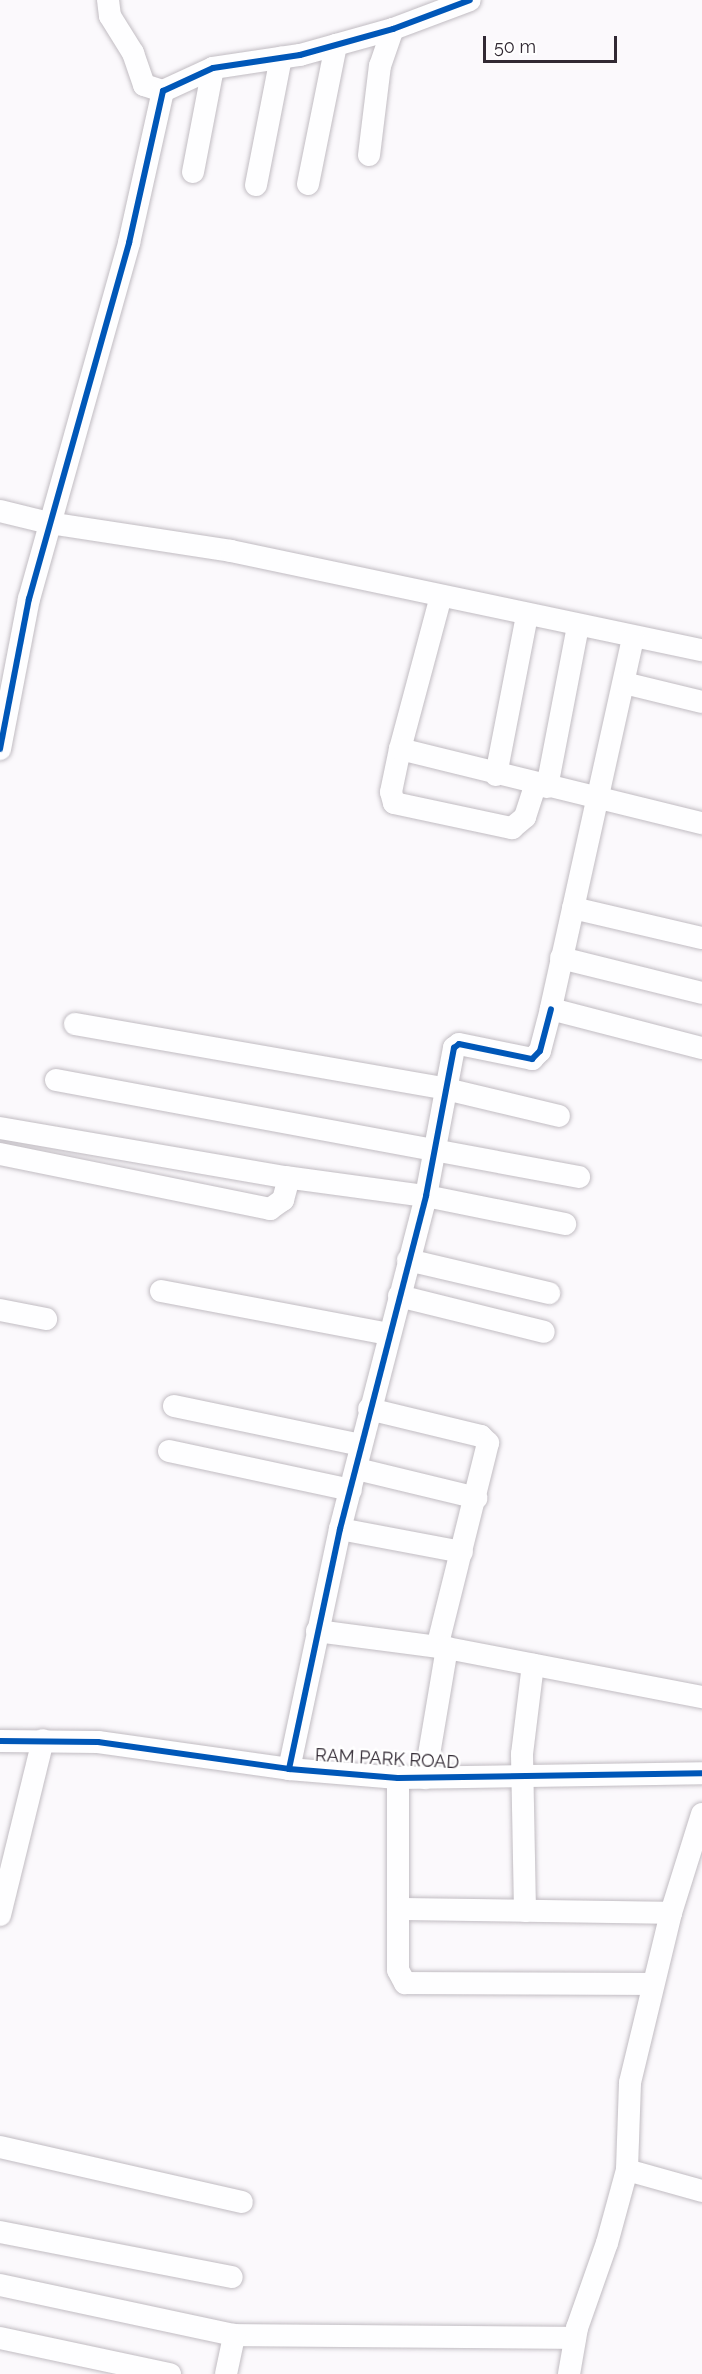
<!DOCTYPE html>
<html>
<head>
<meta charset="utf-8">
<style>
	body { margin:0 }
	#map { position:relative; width:702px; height:2374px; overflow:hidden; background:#fbf9fc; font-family:Raleway,sans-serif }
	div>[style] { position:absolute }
	.roads { filter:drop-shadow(0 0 2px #c1bcc2) drop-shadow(0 0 2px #c1bcc2) }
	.minor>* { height:22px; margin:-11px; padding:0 11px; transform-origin:11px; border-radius:11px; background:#fefeff }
	.cycleway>* { height:6px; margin:-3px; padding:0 3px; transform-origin:3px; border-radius:3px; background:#0057b8 }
	span { translate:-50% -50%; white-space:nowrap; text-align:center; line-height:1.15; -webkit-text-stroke:4.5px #fff; paint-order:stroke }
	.street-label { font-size:18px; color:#312933 }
	.scale { position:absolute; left:483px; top:36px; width:134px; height:27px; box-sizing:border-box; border:3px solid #312933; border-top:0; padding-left:8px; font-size:18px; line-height:21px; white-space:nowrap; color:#312933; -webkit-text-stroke:4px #fff; paint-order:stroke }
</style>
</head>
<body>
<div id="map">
	<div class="roads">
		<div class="minor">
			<div style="left:108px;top:0;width:16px;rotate:83deg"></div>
			<div style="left:110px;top:16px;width:44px;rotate:58.1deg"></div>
			<div style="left:133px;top:53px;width:34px;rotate:71deg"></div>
			<div style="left:144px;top:85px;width:20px;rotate:18deg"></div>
			<div style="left:369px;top:155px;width:90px;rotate:-83deg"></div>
			<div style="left:380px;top:66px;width:39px;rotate:-71deg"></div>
			<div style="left:193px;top:172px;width:106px;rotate:-79.1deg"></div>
			<div style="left:308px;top:184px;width:142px;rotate:-78.6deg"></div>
			<div style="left:256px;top:185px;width:130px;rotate:-78.9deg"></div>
			<div style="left:0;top:511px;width:50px;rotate:13.8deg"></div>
			<div style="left:49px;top:523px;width:184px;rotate:8.7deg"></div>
			<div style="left:231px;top:551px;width:481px;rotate:11.9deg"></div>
			<div style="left:441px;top:596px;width:158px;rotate:105deg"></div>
			<div style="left:400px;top:749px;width:44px;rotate:101.8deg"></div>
			<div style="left:391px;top:792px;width:11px;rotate:75deg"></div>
			<div style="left:394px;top:803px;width:121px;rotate:12deg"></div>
			<div style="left:512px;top:828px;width:17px;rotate:-40deg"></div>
			<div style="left:525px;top:817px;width:35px;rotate:-72deg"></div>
			<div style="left:633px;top:638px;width:380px;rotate:102.5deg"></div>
			<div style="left:551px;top:1009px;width:156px;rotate:14.5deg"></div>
			<div style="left:624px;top:683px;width:80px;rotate:13.7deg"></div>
			<div style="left:0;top:749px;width:153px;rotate:-79.1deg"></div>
			<div style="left:29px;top:599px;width:370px;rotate:-74.3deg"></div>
			<div style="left:129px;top:243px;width:156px;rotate:-77.4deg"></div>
			<div style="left:163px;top:91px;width:55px;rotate:-24.7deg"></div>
			<div style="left:213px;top:68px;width:88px;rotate:-8.5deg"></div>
			<div style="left:300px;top:55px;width:97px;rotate:-15.6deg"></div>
			<div style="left:393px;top:29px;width:82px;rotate:-20.6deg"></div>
			<div style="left:400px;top:749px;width:311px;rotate:13.8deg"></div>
			<div style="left:496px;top:775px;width:163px;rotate:-79deg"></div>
			<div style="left:547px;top:787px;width:164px;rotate:-79.1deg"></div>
			<div style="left:573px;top:908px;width:132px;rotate:13.1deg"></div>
			<div style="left:561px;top:958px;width:145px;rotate:13.9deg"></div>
			<div style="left:75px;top:1024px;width:377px;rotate:9.9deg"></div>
			<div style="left:446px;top:1089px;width:116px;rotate:13.4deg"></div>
			<div style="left:56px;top:1080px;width:532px;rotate:10.51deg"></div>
			<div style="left:0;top:1128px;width:289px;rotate:9.8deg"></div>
			<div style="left:285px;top:1177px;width:142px;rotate:7.7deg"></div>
			<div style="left:426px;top:1196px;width:142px;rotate:11.4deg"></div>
			<div style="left:0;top:1154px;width:276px;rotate:11.5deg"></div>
			<div style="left:270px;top:1209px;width:16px;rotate:-35deg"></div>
			<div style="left:283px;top:1200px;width:23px;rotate:-75deg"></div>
			<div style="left:408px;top:1260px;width:145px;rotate:13.2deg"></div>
			<div style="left:161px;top:1291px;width:231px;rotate:10.7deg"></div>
			<div style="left:399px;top:1296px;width:149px;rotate:13.9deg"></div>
			<div style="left:0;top:1310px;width:47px;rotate:11.1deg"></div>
			<div style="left:174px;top:1406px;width:191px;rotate:11.8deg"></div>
			<div style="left:369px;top:1409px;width:115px;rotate:13.6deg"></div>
			<div style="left:481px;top:1436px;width:10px;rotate:45deg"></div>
			<div style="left:488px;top:1443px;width:210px;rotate:104deg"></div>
			<div style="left:169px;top:1451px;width:186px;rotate:12.1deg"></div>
			<div style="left:357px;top:1469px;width:123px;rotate:13.6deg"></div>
			<div style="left:340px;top:1529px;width:124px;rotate:10.7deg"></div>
			<div style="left:317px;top:1631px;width:131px;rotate:7.5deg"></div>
			<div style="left:447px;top:1648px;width:260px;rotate:10.9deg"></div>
			<div style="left:0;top:1741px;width:98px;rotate:0.6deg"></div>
			<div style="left:98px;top:1742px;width:193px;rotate:8deg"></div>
			<div style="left:289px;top:1769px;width:109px;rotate:4.7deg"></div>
			<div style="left:398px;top:1778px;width:304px;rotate:-0.9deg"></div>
			<div style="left:289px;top:1769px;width:245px;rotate:-78deg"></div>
			<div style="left:340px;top:1529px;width:344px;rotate:-75.5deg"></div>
			<div style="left:426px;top:1196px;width:151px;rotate:-79.3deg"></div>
			<div style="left:454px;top:1048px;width:6px;rotate:-39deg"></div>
			<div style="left:459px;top:1044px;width:75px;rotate:11.6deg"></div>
			<div style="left:532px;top:1059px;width:11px;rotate:-45deg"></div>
			<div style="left:540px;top:1051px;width:43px;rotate:-75.3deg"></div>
			<div style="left:398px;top:1778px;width:192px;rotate:90deg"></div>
			<div style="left:398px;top:1970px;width:15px;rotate:62deg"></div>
			<div style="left:405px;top:1983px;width:248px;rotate:0.2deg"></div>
			<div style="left:425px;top:1778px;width:132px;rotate:-80.4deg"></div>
			<div style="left:702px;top:1814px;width:104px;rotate:107.4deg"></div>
			<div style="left:671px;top:1913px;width:175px;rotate:103.6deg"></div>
			<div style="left:630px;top:2083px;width:87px;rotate:92deg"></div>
			<div style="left:627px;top:2170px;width:78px;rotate:15.6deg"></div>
			<div style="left:398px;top:1909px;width:273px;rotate:0.8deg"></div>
			<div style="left:525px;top:1911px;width:157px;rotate:-91.1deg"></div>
			<div style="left:522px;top:1754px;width:90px;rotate:-83deg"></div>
			<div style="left:0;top:1915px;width:180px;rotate:-76.2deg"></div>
			<div style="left:0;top:2147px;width:248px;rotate:12.8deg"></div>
			<div style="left:0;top:2232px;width:236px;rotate:11deg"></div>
			<div style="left:0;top:2285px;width:239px;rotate:12.1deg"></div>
			<div style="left:234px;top:2335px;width:341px;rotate:0.5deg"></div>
			<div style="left:0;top:2338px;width:174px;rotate:12deg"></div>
			<div style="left:226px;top:2374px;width:40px;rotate:-78deg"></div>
			<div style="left:569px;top:2374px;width:47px;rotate:-80.1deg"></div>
			<div style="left:577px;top:2328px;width:90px;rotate:-70.6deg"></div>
			<div style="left:607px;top:2243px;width:76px;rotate:-74.7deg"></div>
		</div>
	</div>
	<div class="cycleway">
		<div style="left:0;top:749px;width:153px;rotate:-79.1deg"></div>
		<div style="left:29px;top:599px;width:370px;rotate:-74.3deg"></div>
		<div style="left:129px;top:243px;width:156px;rotate:-77.4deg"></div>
		<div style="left:163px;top:91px;width:55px;rotate:-24.7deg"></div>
		<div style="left:213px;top:68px;width:88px;rotate:-8.5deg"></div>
		<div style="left:300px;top:55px;width:97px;rotate:-15.6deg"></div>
		<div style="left:393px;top:29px;width:82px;rotate:-20.6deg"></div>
		<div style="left:0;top:1741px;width:98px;rotate:0.6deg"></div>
		<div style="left:98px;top:1742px;width:193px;rotate:8deg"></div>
		<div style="left:289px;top:1769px;width:109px;rotate:4.7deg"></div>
		<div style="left:398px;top:1778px;width:304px;rotate:-0.9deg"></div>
		<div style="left:289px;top:1769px;width:245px;rotate:-78deg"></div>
		<div style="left:340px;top:1529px;width:344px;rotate:-75.5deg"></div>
		<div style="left:426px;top:1196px;width:151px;rotate:-79.3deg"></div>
		<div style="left:454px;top:1048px;width:6px;rotate:-39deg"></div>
		<div style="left:459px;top:1044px;width:75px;rotate:11.6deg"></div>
		<div style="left:532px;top:1059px;width:11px;rotate:-45deg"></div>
		<div style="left:540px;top:1051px;width:43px;rotate:-75.3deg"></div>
	</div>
	<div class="street-label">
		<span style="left:387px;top:1759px;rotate:3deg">RAM PARK ROAD</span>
	</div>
	<div class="scale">50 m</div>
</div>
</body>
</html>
